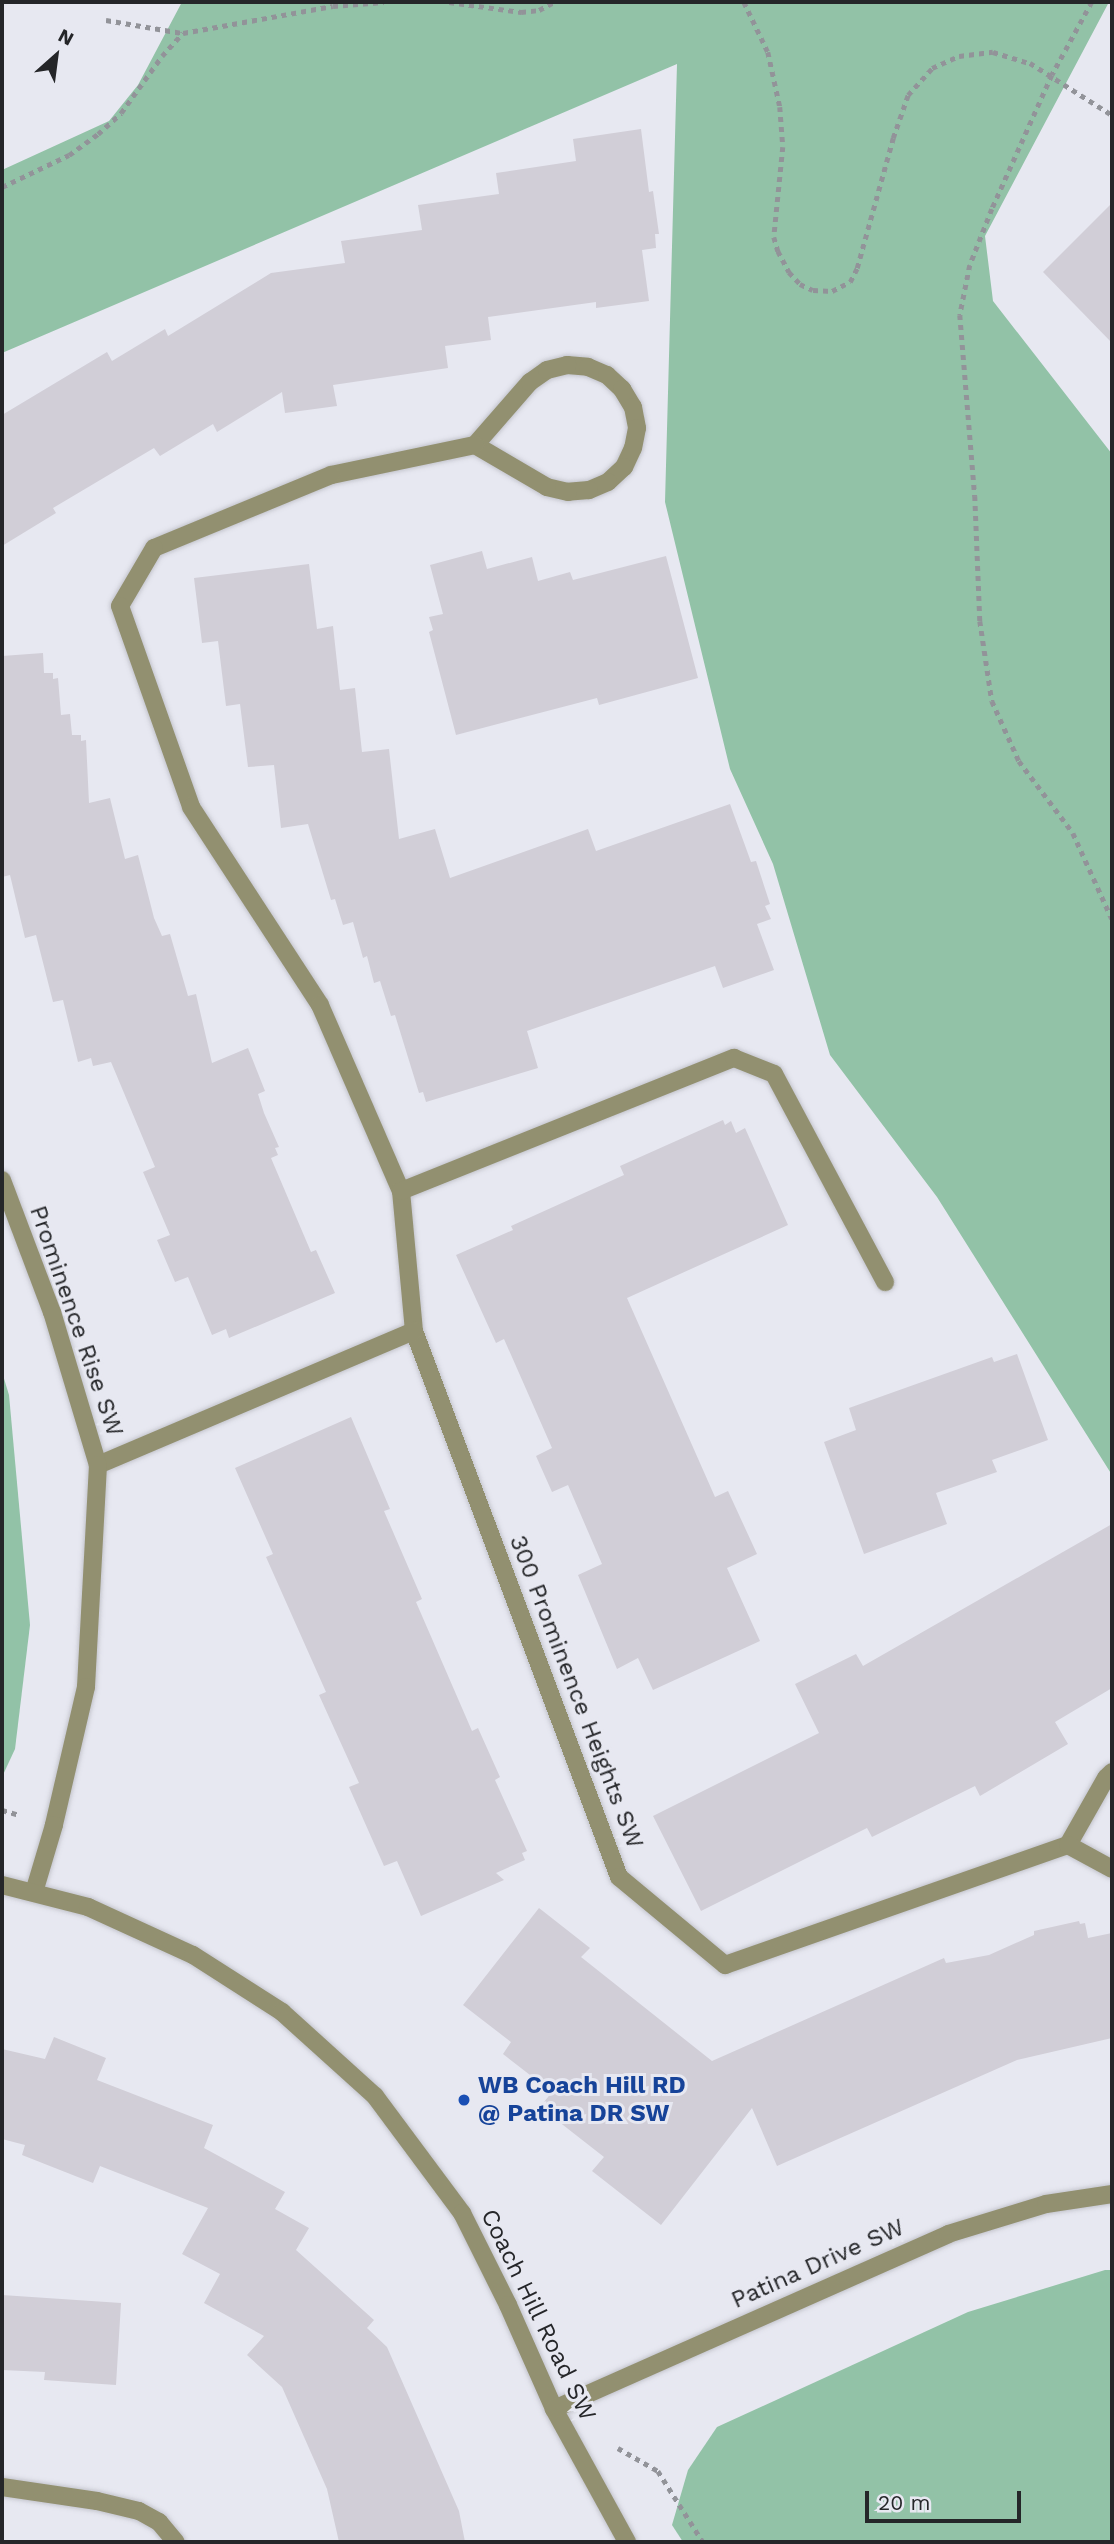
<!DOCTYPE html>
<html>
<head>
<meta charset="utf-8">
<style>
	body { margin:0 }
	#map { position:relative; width:1114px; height:2544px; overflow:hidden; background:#e7e8f1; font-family:"Work Sans",sans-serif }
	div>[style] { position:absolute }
	.green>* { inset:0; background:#92c2a7 }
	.building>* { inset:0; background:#d1ced7 }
	.path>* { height:4.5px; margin-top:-2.25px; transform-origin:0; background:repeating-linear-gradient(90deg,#929399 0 5px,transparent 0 10px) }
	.roads { filter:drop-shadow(0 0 2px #c4c5cd) drop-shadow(0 0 2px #c4c5cd) }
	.lane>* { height:18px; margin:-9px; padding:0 9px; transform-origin:9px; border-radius:9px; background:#929070 }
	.street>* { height:18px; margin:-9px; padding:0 9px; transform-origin:9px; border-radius:9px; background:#929070 }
	.dots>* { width:19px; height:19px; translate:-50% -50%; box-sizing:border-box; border:4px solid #e7e8f1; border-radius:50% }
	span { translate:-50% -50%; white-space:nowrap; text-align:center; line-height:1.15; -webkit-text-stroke:6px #e7e8f1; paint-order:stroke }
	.street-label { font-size:24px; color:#252629 }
	.transit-label { font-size:24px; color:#164399; font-weight:700 }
	.left { translate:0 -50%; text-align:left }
	.frame { position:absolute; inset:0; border:4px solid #252629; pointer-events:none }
	.north { position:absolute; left:21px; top:21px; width:70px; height:70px; -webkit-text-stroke:5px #e7e8f1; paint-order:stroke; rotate:28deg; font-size:19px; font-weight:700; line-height:28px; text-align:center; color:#252629 }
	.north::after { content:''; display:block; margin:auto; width:24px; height:32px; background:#252629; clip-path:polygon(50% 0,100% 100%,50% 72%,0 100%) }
	.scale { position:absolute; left:865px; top:2491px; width:156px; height:32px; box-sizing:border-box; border:4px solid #252629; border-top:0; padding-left:9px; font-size:21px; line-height:24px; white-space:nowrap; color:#252629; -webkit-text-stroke:5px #e7e8f1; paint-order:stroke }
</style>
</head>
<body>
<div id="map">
	<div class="green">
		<div style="clip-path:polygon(182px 2px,1109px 2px,985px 236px,993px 301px,1112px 454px,1112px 1475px,937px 1197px,830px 1055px,773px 864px,730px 769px,665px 502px,677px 64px,2px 353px,2px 170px,109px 121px,138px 85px)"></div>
		<div style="clip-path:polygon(2px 1372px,9px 1395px,30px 1625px,15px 1749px,2px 1777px)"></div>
		<div style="clip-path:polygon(1105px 2270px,1112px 2270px,1112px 2542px,683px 2542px,672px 2525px,688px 2470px,717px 2427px,968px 2312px)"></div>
	</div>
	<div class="building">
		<div style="clip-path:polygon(641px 129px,649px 192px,653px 191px,659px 234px,655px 234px,656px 248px,642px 250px,649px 301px,596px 308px,596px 302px,488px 317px,491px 340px,445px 346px,448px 368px,333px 385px,337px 406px,285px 413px,282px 392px,217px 432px,213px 424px,160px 456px,154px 448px,53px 508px,56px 513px,2px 546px,2px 415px,107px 352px,112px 361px,165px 329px,168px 336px,271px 273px,345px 263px,341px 241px,422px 230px,418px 205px,499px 194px,496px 173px,576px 161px,573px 139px)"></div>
		<div style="clip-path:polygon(1112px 203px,1112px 343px,1043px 272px)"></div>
		<div style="clip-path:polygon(482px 551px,487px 569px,532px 557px,538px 581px,570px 572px,573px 580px,666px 556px,698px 678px,599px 705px,597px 698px,456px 735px,429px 632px,433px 630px,429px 617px,443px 614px,430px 565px)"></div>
		<div style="clip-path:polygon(309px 564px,317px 629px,333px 626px,340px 690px,355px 688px,362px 752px,389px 749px,399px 839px,435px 829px,450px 878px,588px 829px,596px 851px,730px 804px,751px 862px,756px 861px,770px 904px,765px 906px,771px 919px,757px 924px,774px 970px,723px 988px,715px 966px,527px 1031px,538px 1068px,426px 1102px,423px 1092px,419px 1093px,395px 1015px,391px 1016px,380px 981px,374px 983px,367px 956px,363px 958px,353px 922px,343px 925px,335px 899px,331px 900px,308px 824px,281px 828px,274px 765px,248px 767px,240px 704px,226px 706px,218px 641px,202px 643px,194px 578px)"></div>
		<div style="clip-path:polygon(43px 653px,44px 673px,53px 673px,53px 679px,58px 678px,61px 715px,70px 714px,72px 735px,81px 735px,81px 741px,86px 740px,89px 803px,110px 798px,125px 859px,138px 855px,154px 918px,162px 936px,170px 934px,188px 996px,196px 994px,212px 1063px,248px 1048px,265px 1091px,258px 1094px,264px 1113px,279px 1147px,275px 1148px,278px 1155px,271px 1158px,311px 1252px,316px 1250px,335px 1293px,229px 1338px,226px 1329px,212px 1335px,188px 1277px,175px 1282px,157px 1240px,170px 1235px,143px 1172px,155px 1167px,111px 1062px,93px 1066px,91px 1058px,78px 1062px,63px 1000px,53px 1002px,36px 935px,25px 938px,10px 875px,2px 877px,2px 656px)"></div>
		<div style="clip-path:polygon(723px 1120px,725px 1125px,731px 1121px,736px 1133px,745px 1128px,788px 1225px,627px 1298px,715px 1497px,728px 1491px,757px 1554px,727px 1568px,760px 1641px,653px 1690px,638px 1658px,617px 1669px,578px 1575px,602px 1564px,568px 1485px,552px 1492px,536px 1456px,552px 1448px,504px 1339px,496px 1343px,456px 1255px,513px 1230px,511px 1226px,624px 1175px,620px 1166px)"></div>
		<div style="clip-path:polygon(1017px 1354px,1048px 1440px,992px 1460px,997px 1472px,936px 1493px,947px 1524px,864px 1554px,824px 1442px,856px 1430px,849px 1408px,992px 1357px,994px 1362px)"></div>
		<div style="clip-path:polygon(351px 1417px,390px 1509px,384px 1511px,422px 1599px,416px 1602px,472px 1731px,478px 1728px,500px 1777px,495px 1780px,527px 1851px,522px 1853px,525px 1860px,496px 1873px,504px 1880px,421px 1916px,397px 1861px,384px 1866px,349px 1787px,359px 1783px,319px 1695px,326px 1692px,266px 1557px,273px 1554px,235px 1468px)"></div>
		<div style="clip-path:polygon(1112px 1524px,1112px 1688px,1055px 1722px,1068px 1744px,980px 1796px,975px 1786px,872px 1837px,867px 1828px,701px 1911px,653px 1816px,819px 1733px,795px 1684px,856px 1654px,863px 1666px)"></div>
		<div style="clip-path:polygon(539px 1908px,590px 1948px,581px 1957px,712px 2061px,944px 1958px,946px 1963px,989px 1955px,1034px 1935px,1034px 1931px,1079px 1921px,1080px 1924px,1085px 1923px,1088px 1938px,1112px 1933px,1112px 2038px,1017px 2060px,777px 2166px,752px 2108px,661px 2225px,592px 2171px,604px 2157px,540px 2107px,552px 2092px,503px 2054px,511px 2042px,463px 2005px)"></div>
		<div style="clip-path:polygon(54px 2037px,106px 2058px,97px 2080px,213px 2125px,204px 2148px,285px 2192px,275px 2209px,309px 2228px,296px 2250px,374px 2320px,367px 2328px,387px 2347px,459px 2511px,465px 2542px,339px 2542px,327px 2489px,282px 2387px,247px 2355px,264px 2336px,204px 2303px,220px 2274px,182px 2254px,208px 2208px,100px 2166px,93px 2183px,22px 2155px,25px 2145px,2px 2139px,2px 2049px,45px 2059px)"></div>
		<div style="clip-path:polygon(2px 2295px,121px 2303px,116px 2385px,44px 2380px,45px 2372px,2px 2370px)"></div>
	</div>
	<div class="path">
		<div style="left:449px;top:2px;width:73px;rotate:7.9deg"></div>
		<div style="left:521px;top:12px;width:18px;rotate:-6deg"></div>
		<div style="left:539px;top:10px;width:17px;rotate:-28deg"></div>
		<div style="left:744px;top:2px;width:55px;rotate:64.4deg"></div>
		<div style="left:768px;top:52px;width:56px;rotate:77.7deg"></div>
		<div style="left:780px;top:107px;width:40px;rotate:85.7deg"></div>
		<div style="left:783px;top:147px;width:90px;rotate:95.7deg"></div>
		<div style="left:774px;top:237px;width:15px;rotate:74deg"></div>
		<div style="left:778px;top:251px;width:24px;rotate:62deg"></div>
		<div style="left:789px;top:272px;width:16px;rotate:47deg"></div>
		<div style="left:800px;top:284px;width:14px;rotate:25deg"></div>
		<div style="left:813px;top:290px;width:19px;rotate:3deg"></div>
		<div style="left:832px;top:291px;width:20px;rotate:-27deg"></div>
		<div style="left:850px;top:282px;width:16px;rotate:-63deg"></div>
		<div style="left:857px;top:268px;width:135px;rotate:-74.5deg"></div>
		<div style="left:893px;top:138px;width:46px;rotate:-70.8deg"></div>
		<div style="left:908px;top:95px;width:36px;rotate:-48deg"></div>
		<div style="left:932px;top:68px;width:30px;rotate:-24deg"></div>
		<div style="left:959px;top:56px;width:34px;rotate:-7deg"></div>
		<div style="left:993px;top:52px;width:39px;rotate:17deg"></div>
		<div style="left:1030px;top:63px;width:97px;rotate:32.4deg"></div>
		<div style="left:1092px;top:2px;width:83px;rotate:118.7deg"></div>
		<div style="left:1052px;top:75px;width:147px;rotate:114.1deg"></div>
		<div style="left:992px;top:209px;width:60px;rotate:111.4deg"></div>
		<div style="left:970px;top:265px;width:51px;rotate:101.3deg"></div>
		<div style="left:960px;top:315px;width:182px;rotate:85.3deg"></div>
		<div style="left:975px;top:496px;width:125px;rotate:87.7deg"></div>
		<div style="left:980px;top:621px;width:81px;rotate:81.5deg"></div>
		<div style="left:992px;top:701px;width:66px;rotate:65.8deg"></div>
		<div style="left:1019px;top:761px;width:90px;rotate:53.1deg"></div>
		<div style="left:1073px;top:833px;width:94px;rotate:65.6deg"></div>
		<div style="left:106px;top:20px;width:77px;rotate:9.7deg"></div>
		<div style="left:2px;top:187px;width:74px;rotate:-25.5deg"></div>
		<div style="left:69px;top:155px;width:36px;rotate:-36deg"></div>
		<div style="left:98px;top:134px;width:31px;rotate:-42deg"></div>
		<div style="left:121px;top:113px;width:70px;rotate:-54.3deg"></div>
		<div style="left:162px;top:56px;width:31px;rotate:-48deg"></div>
		<div style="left:183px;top:33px;width:152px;rotate:-10.2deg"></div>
		<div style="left:333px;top:6px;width:51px;rotate:-4.5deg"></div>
		<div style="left:2px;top:1810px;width:18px;rotate:16deg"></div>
		<div style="left:618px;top:2448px;width:46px;rotate:29.9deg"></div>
		<div style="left:658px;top:2471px;width:84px;rotate:57.6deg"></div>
	</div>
	<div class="roads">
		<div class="lane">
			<div style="left:567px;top:365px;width:21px;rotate:5deg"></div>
			<div style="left:588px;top:367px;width:21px;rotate:23deg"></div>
			<div style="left:607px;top:375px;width:21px;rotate:43deg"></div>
			<div style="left:622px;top:389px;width:21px;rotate:59deg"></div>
			<div style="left:633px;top:407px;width:21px;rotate:79deg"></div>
			<div style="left:637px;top:428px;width:20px;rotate:101deg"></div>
			<div style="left:633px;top:448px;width:21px;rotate:115deg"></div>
			<div style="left:624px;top:467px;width:22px;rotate:137deg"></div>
			<div style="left:608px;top:482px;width:21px;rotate:157deg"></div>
			<div style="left:589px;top:490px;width:21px;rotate:175deg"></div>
			<div style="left:568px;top:492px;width:22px;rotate:-167deg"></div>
			<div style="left:547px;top:487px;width:83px;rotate:-149.7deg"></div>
			<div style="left:475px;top:445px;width:84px;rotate:-48.9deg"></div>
			<div style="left:530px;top:382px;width:21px;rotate:-35deg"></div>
			<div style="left:547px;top:370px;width:21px;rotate:-14deg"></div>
			<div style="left:475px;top:445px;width:147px;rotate:168.2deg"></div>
			<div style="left:331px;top:475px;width:191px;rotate:157.6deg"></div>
			<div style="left:154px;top:548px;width:67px;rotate:120.4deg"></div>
			<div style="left:120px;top:606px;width:213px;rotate:70.5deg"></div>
			<div style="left:191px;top:807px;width:236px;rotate:56.9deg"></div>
			<div style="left:320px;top:1005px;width:203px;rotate:66.5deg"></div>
			<div style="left:401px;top:1191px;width:141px;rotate:84.7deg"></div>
			<div style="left:414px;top:1331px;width:583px;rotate:69.42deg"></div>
			<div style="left:619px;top:1877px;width:138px;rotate:39.7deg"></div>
			<div style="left:725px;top:1965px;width:363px;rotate:-19.3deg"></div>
			<div style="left:401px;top:1191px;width:359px;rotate:-21.8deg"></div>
			<div style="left:734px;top:1058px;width:43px;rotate:21.8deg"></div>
			<div style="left:774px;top:1074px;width:236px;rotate:61.9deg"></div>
			<div style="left:98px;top:1465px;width:343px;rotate:-23deg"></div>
			<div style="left:1112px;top:1772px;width:8px;rotate:135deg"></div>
			<div style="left:1106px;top:1778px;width:77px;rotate:119.6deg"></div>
			<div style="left:1068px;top:1845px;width:50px;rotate:28.6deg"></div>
		</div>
		<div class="street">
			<div style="left:2px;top:1180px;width:141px;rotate:69.3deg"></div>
			<div style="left:52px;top:1312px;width:160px;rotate:73.3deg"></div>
			<div style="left:98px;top:1465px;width:222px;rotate:93.1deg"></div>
			<div style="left:86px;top:1687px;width:142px;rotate:103.1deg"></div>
			<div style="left:54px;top:1825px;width:70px;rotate:106.6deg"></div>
			<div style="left:2px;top:1885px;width:89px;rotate:14.3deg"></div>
			<div style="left:88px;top:1907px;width:115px;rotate:24.6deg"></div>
			<div style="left:193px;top:1955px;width:106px;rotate:32.6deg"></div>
			<div style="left:282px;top:2012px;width:125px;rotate:42.1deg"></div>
			<div style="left:375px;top:2096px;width:146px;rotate:53.4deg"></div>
			<div style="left:462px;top:2213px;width:103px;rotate:63.4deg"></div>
			<div style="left:508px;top:2305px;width:114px;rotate:66.1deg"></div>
			<div style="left:554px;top:2409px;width:152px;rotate:61.2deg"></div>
			<div style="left:554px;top:2409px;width:431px;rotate:-23.9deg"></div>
			<div style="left:948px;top:2234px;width:102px;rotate:-17deg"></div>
			<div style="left:1046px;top:2204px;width:67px;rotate:-8.6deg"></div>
			<div style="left:2px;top:2487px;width:96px;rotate:8.4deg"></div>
			<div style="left:97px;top:2501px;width:43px;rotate:13.4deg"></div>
			<div style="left:139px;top:2511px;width:23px;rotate:29deg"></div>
			<div style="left:159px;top:2522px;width:26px;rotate:50deg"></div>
		</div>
	</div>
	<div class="dots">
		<div style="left:464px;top:2100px;background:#1a4fb4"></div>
	</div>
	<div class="street-label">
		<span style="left:76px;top:1321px;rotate:71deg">Prominence Rise SW</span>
		<span style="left:576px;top:1692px;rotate:69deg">300 Prominence Heights SW</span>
		<span style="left:818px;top:2264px;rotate:-24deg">Patina Drive SW</span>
		<span style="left:538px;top:2315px;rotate:64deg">Coach Hill Road SW</span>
	</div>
	<div class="transit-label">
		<span class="left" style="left:478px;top:2100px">WB Coach Hill RD<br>@ Patina DR SW</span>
	</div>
	<div class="frame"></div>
	<div class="north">N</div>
	<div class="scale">20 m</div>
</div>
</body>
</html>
